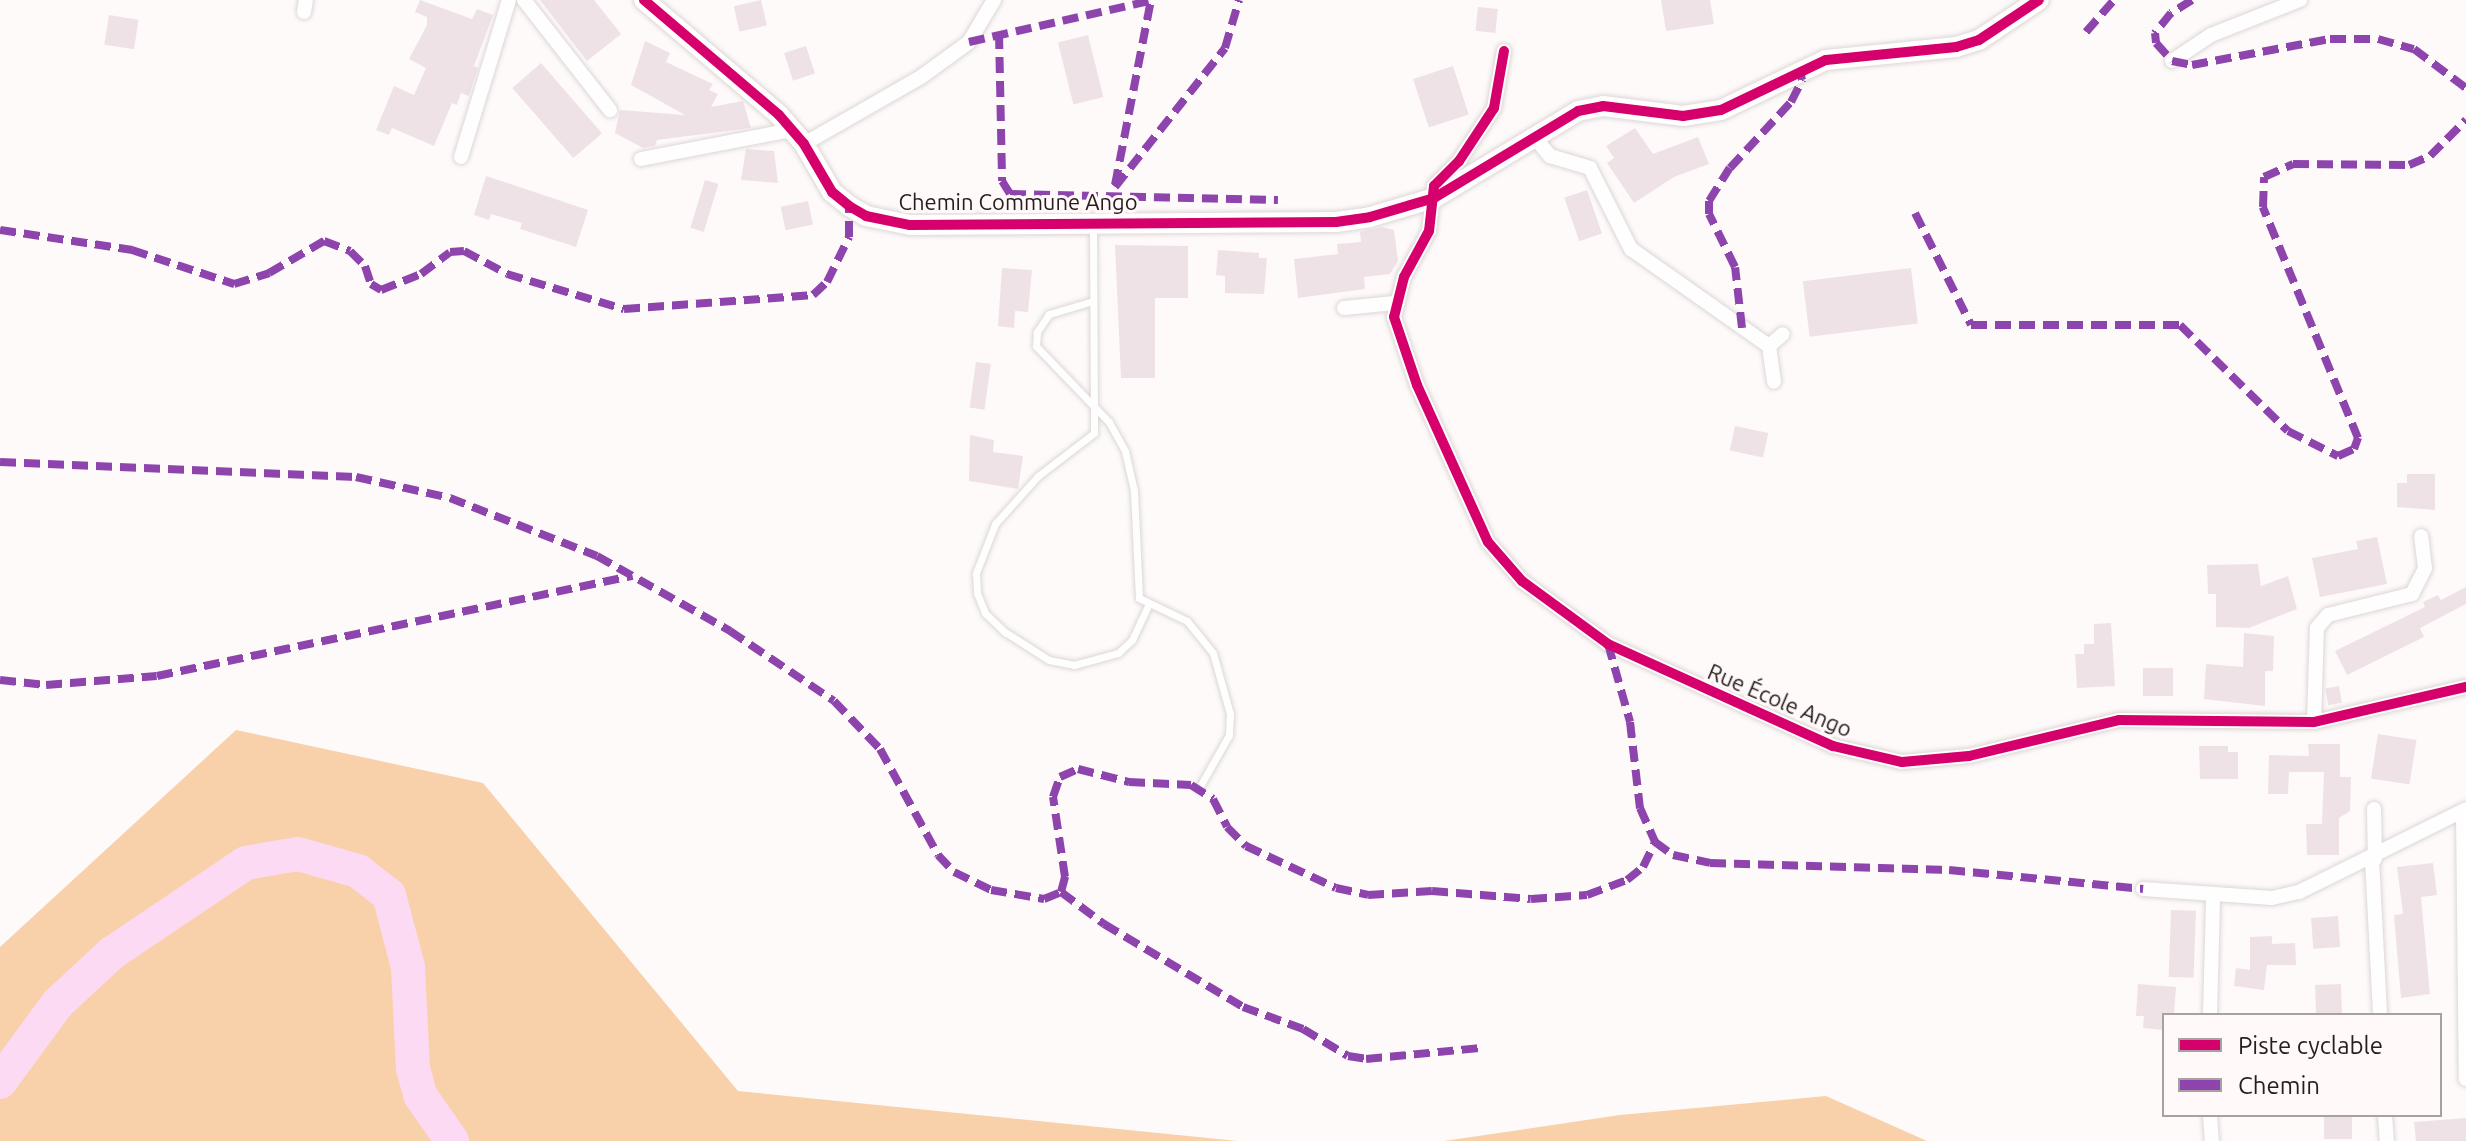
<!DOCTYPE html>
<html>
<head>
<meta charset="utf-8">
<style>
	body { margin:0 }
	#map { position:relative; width:2466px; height:1141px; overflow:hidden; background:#fefafa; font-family:Ubuntu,sans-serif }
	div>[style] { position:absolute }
	.forest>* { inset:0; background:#f8d1ab }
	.river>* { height:34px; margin:-17px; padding:0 17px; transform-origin:17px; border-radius:17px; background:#fddaf3 }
	.building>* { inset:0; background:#efe2e6; transform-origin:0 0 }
	.roads { filter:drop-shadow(0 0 2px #ddd6d5) drop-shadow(0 0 2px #ddd6d5) }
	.lane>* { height:7px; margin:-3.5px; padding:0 3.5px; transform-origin:3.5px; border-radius:3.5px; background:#fffefe }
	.street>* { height:14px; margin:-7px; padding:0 7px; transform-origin:7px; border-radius:7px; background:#fffefe }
	.secondary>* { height:20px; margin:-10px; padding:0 10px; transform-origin:10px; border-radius:10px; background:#fffefe }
	.quiet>* { height:8px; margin-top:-4px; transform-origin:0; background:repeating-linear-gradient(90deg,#8e44ad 0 16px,transparent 0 24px) }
	.cycleway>* { height:10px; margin:-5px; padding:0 5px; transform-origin:5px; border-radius:5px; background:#d6006c }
	span { translate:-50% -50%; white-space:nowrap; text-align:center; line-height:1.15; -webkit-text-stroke:6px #fff9f9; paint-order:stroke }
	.street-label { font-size:22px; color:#271d1d }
	.legend { position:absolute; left:2162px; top:1013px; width:280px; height:104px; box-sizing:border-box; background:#fff9f9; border:2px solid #a9a1a1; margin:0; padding:10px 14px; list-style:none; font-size:24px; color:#271d1d }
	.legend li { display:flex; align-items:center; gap:16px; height:40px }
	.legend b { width:40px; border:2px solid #a9a1a1 }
</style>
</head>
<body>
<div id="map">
	<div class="forest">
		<div style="clip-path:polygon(236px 730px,483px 783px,738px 1091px,1238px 1141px,0 1141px,0 947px)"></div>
		<div style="clip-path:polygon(1826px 1096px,1927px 1141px,1444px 1141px,1620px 1115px)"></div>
	</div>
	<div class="river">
		<div style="left:0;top:1082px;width:97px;rotate:-53.8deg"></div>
		<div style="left:57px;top:1004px;width:75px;rotate:-42.8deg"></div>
		<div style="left:112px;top:953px;width:161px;rotate:-33.9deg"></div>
		<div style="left:246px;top:863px;width:53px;rotate:-9.8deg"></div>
		<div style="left:298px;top:854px;width:62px;rotate:15.8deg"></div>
		<div style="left:358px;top:871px;width:39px;rotate:38deg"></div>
		<div style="left:389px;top:895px;width:74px;rotate:75.2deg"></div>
		<div style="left:408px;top:967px;width:101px;rotate:87.2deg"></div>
		<div style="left:413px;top:1068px;width:28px;rotate:75deg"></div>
		<div style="left:420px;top:1095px;width:56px;rotate:55.2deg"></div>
	</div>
	<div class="building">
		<div style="clip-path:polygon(420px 0,472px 19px,477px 9px,493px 15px,474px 66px,478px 68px,469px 96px,461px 93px,457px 105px,452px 103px,434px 146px,392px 128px,389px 135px,376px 130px,394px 86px,414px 95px,426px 68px,409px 59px,427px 25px,427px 17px,415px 12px)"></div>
		<div style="clip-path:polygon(540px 0,594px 0,621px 34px,587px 61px)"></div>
		<div style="left:761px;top:0;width:26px;height:28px;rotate:77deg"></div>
		<div style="clip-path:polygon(1661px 0,1710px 0,1714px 24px,1666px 31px)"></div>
		<div style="left:1478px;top:7px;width:20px;height:24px;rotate:6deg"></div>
		<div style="left:109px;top:15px;width:30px;height:30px;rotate:9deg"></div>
		<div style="left:1088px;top:35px;width:64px;height:31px;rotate:76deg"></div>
		<div style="clip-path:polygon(645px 41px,670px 53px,666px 62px,713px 84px,709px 90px,718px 94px,711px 107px,743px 101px,751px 128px,657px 140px,655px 146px,643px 148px,615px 133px,620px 110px,685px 115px,631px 85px)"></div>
		<div style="left:806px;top:46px;width:29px;height:23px;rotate:72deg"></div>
		<div style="left:541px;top:63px;width:93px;height:38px;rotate:49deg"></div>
		<div style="left:1453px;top:66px;width:51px;height:42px;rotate:72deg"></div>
		<div style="clip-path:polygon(1635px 128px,1653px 154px,1698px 137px,1709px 164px,1674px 177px,1634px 203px,1607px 163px,1614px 158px,1606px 146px)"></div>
		<div style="clip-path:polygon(746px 149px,774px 151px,778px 183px,741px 180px)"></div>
		<div style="clip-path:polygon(486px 176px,588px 210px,576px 247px,520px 229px,522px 223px,491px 214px,489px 220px,474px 215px)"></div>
		<div style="left:705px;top:180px;width:14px;height:50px;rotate:17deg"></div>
		<div style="left:1587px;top:190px;width:46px;height:24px;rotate:71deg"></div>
		<div style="left:808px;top:201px;width:24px;height:28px;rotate:78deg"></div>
		<div style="clip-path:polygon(1382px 227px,1394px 230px,1398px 261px,1390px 274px,1364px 277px,1365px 289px,1298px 298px,1294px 259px,1338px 254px,1337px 244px,1361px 242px,1360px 232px)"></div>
		<div style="clip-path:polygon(1115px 245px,1188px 246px,1188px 298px,1155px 298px,1155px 378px,1121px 378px)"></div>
		<div style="clip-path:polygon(1218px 250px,1259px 253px,1259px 258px,1267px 258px,1264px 294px,1225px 293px,1225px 276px,1216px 275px)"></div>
		<div style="clip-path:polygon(1002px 268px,1032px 270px,1028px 312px,1015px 311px,1014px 328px,998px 326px)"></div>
		<div style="left:1911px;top:268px;width:56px;height:109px;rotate:83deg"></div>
		<div style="left:976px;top:362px;width:15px;height:46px;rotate:8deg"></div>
		<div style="left:1735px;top:426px;width:34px;height:25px;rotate:12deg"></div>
		<div style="clip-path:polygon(970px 435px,994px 440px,993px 452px,1023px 456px,1018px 489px,969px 481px)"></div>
		<div style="clip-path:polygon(2407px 474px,2435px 474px,2435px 510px,2397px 507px,2397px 483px,2407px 483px)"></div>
		<div style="clip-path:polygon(2377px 537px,2387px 584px,2320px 597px,2312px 558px,2358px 549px,2356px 541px)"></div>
		<div style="clip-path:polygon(2258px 564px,2261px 586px,2288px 576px,2297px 609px,2249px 628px,2216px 627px,2216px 594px,2208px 594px,2207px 565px)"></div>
		<div style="clip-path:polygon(2466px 587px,2466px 604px,2420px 628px,2424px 637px,2347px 675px,2335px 651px,2425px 607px,2423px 602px,2438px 595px,2441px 600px)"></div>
		<div style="clip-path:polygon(2111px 623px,2115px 686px,2077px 688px,2075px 654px,2084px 654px,2084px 644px,2094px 644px,2094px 624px)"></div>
		<div style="clip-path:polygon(2244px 633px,2274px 636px,2273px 671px,2265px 671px,2265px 706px,2204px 699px,2206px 664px,2243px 667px)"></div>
		<div style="left:2143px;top:668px;width:30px;height:28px"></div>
		<div style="left:2339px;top:686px;width:17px;height:14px;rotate:80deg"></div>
		<div style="left:2378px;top:734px;width:39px;height:45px;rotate:9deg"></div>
		<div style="clip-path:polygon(2308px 744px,2340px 744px,2340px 777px,2351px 777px,2350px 811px,2339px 818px,2339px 855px,2307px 855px,2306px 824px,2322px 824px,2324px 772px,2289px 772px,2288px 794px,2268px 794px,2269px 755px,2309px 756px)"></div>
		<div style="clip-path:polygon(2199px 746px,2228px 746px,2228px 752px,2238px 752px,2238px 779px,2200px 779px)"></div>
		<div style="clip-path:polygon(2433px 863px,2437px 895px,2421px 897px,2430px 994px,2401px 998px,2394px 915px,2403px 914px,2397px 867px)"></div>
		<div style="left:2171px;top:910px;width:25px;height:67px;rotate:2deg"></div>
		<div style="left:2338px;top:916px;width:31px;height:27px;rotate:86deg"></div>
		<div style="clip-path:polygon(2272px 936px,2272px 944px,2295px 943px,2296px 965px,2267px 965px,2264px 990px,2234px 986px,2236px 968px,2250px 970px,2250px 937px)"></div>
		<div style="clip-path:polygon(2138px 984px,2176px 987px,2174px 1015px,2164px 1015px,2164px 1030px,2143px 1028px,2144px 1016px,2136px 1016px)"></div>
		<div style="left:2341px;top:984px;width:29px;height:26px;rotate:88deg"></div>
		<div style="left:2324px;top:1115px;width:28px;height:24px"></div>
		<div style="clip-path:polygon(2466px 1118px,2466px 1141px,2416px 1141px,2414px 1122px)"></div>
	</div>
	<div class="roads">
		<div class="lane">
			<div style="left:1093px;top:227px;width:206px;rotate:89.7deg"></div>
			<div style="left:1094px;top:433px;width:71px;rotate:142.5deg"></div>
			<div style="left:1038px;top:476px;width:64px;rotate:131.9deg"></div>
			<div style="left:995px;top:524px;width:53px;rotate:111.2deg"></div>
			<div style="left:976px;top:573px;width:20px;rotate:87deg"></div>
			<div style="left:977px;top:593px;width:22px;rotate:68deg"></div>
			<div style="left:985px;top:613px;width:28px;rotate:44deg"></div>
			<div style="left:1005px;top:632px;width:52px;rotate:32.5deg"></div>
			<div style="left:1049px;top:660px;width:25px;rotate:11deg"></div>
			<div style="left:1074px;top:665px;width:46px;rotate:-15.3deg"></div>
			<div style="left:1118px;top:653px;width:19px;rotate:-43deg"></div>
			<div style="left:1132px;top:640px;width:38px;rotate:-65deg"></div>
			<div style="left:1093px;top:301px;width:46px;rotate:163.5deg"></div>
			<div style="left:1049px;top:314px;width:22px;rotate:124deg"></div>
			<div style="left:1037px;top:332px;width:14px;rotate:94deg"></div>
			<div style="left:1036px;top:346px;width:105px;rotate:46.2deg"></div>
			<div style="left:1109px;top:422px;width:33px;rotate:61deg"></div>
			<div style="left:1125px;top:451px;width:41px;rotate:77.3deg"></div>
			<div style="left:1134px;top:491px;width:107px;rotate:87.3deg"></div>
			<div style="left:1139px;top:598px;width:53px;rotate:25.6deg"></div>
			<div style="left:1187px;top:621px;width:41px;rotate:50.9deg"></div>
			<div style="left:1213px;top:653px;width:63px;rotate:74.4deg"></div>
			<div style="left:1230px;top:714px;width:21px;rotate:93deg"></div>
			<div style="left:1229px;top:735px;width:61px;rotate:119.5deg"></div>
		</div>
		<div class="street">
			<div style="left:524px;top:0;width:140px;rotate:52deg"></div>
			<div style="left:304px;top:12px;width:12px;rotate:-81deg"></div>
			<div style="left:1504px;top:51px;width:58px;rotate:100deg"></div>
			<div style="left:1494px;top:108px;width:64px;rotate:123.4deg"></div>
			<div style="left:1459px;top:161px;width:35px;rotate:135deg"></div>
			<div style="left:1434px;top:186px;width:45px;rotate:96.3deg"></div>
			<div style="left:1429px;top:231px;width:52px;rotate:118.5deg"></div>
			<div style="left:1404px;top:277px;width:41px;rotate:104deg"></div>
			<div style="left:1394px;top:317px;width:72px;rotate:71.3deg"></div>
			<div style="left:1417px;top:385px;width:172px;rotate:65.7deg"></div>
			<div style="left:1488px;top:542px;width:52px;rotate:48.9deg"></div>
			<div style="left:1522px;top:581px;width:107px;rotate:36.2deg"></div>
			<div style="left:1608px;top:644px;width:247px;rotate:24.4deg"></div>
			<div style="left:1833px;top:746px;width:71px;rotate:13.1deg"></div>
			<div style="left:1902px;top:762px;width:67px;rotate:-5.1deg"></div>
			<div style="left:1969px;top:756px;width:154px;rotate:-13.5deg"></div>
			<div style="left:2119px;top:720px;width:195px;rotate:0.6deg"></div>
			<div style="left:2314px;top:722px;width:156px;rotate:-13deg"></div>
			<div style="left:2172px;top:61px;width:47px;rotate:-33.7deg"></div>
			<div style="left:2211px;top:35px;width:96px;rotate:-21.5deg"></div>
			<div style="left:1537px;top:140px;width:21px;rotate:51deg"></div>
			<div style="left:1550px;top:156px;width:42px;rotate:16.7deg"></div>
			<div style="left:1590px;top:168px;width:91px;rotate:63.2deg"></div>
			<div style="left:1631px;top:249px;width:169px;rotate:35.1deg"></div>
			<div style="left:1769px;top:346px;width:36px;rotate:82deg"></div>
			<div style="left:804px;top:144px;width:135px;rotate:-29.8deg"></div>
			<div style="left:921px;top:77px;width:59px;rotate:-36.1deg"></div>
			<div style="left:969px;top:42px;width:49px;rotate:-59.2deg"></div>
			<div style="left:461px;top:157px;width:164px;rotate:-73deg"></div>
			<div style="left:641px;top:159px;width:154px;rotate:-10.9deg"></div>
			<div style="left:1344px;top:308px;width:51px;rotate:-5.6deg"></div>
			<div style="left:1769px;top:346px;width:18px;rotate:-41deg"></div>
			<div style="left:2314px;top:722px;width:94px;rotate:-88.2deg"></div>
			<div style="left:2317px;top:628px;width:17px;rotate:-50deg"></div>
			<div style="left:2328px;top:615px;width:87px;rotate:-14deg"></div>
			<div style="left:2412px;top:594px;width:29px;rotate:-63deg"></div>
			<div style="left:2425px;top:568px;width:32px;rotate:-97deg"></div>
			<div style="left:2374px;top:809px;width:50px;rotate:88.9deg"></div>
			<div style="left:2463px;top:811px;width:268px;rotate:89.4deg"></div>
			<div style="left:2372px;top:860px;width:155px;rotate:87deg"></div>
			<div style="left:2143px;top:889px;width:129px;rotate:4deg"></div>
			<div style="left:2272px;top:898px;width:28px;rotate:-13deg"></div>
			<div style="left:2299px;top:892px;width:186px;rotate:-26.4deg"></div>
			<div style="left:2210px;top:1015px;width:118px;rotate:-88.5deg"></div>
			<div style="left:2210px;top:1115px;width:26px;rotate:86deg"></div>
			<div style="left:2385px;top:1115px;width:26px;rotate:86deg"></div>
		</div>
		<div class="secondary">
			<div style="left:644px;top:0;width:177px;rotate:40.4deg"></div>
			<div style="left:779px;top:115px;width:38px;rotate:49deg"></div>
			<div style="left:804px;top:144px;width:56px;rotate:59.7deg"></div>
			<div style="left:832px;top:192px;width:22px;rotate:39deg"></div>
			<div style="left:849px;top:206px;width:20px;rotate:30deg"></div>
			<div style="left:866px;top:216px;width:45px;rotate:11.6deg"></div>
			<div style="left:910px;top:225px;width:426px;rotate:-0.4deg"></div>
			<div style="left:1336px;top:222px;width:34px;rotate:-8deg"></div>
			<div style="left:1370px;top:217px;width:67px;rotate:-16.5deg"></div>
			<div style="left:1434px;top:198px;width:168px;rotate:-31.1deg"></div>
			<div style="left:1578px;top:111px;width:25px;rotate:-11deg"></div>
			<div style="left:1603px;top:106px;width:81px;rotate:7.1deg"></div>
			<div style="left:1683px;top:116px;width:38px;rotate:-9deg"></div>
			<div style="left:1721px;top:110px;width:116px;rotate:-25.5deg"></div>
			<div style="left:1826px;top:60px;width:131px;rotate:-5.7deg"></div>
			<div style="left:1956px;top:47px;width:24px;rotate:-17deg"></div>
			<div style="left:1979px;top:40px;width:72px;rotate:-33.7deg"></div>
		</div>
	</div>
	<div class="quiet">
		<div style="left:2192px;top:0;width:25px;rotate:148deg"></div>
		<div style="left:2171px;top:13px;width:26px;rotate:129deg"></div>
		<div style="left:2155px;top:33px;width:10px;rotate:84deg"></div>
		<div style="left:2156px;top:43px;width:24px;rotate:48deg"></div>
		<div style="left:2172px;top:61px;width:20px;rotate:11deg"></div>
		<div style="left:2192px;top:65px;width:140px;rotate:-10.7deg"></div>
		<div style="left:2330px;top:39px;width:48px"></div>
		<div style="left:2378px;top:39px;width:37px;rotate:16deg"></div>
		<div style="left:2414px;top:49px;width:65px;rotate:36.9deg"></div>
		<div style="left:2086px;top:32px;width:43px;rotate:-48.8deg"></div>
		<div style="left:999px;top:33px;width:148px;rotate:88.8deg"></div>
		<div style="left:1002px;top:181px;width:15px;rotate:58deg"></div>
		<div style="left:1010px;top:194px;width:268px;rotate:1.3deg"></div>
		<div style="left:969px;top:42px;width:190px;rotate:-12.8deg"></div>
		<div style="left:1115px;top:185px;width:188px;rotate:-79deg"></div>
		<div style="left:1115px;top:187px;width:177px;rotate:-51.6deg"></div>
		<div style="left:1225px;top:48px;width:50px;rotate:-73.7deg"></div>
		<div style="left:1915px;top:213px;width:125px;rotate:63.4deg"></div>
		<div style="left:1971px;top:325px;width:209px"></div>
		<div style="left:2180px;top:325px;width:151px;rotate:44.5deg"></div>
		<div style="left:2288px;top:431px;width:56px;rotate:26.6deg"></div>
		<div style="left:2338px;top:456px;width:17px;rotate:-24deg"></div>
		<div style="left:2354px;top:449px;width:12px;rotate:-70deg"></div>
		<div style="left:2358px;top:438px;width:250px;rotate:-112.4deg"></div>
		<div style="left:2263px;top:207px;width:30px;rotate:-88deg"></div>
		<div style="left:2264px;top:177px;width:32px;rotate:-24deg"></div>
		<div style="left:2293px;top:164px;width:116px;rotate:0.5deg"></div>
		<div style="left:2409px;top:165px;width:23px;rotate:-23deg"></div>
		<div style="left:2430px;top:156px;width:51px;rotate:-45deg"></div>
		<div style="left:0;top:230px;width:134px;rotate:8.6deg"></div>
		<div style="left:132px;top:250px;width:108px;rotate:18.4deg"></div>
		<div style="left:234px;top:284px;width:37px;rotate:-17deg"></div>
		<div style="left:269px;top:273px;width:64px;rotate:-30.2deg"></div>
		<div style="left:324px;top:241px;width:28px;rotate:21deg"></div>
		<div style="left:350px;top:251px;width:21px;rotate:45deg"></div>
		<div style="left:365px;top:266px;width:19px;rotate:72deg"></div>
		<div style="left:371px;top:284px;width:12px;rotate:31deg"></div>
		<div style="left:381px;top:290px;width:43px;rotate:-21.8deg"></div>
		<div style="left:421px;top:274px;width:36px;rotate:-37deg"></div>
		<div style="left:450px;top:252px;width:14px;rotate:-4deg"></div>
		<div style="left:464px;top:251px;width:49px;rotate:28.1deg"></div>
		<div style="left:507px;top:274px;width:122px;rotate:16.7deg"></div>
		<div style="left:624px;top:309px;width:190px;rotate:-4.2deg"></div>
		<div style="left:813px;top:295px;width:19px;rotate:-43deg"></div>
		<div style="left:827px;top:282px;width:50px;rotate:-63.9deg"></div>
		<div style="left:849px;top:237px;width:31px;rotate:-90deg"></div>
		<div style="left:1742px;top:328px;width:61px;rotate:-96.5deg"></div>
		<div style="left:1735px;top:267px;width:59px;rotate:-116.1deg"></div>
		<div style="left:1709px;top:214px;width:13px;rotate:-90deg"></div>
		<div style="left:1709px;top:201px;width:39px;rotate:-58deg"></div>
		<div style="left:1730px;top:168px;width:90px;rotate:-47.3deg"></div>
		<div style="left:1791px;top:102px;width:25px;rotate:-63deg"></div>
		<div style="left:1802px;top:80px;width:10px;rotate:-101deg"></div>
		<div style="left:0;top:462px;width:356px;rotate:2.4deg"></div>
		<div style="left:356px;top:477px;width:96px;rotate:12.6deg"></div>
		<div style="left:450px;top:498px;width:158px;rotate:21.5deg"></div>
		<div style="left:597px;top:556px;width:153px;rotate:29.4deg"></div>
		<div style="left:730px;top:631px;width:125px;rotate:33.9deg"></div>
		<div style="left:834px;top:701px;width:66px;rotate:46.2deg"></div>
		<div style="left:880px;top:749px;width:121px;rotate:61.3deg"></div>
		<div style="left:938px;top:855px;width:23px;rotate:47deg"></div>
		<div style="left:954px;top:872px;width:41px;rotate:25.9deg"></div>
		<div style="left:991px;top:890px;width:54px;rotate:9.6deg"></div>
		<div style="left:1044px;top:899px;width:18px;rotate:-22deg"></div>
		<div style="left:1061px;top:892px;width:16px;rotate:-75deg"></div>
		<div style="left:1065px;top:877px;width:81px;rotate:-98.5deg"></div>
		<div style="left:1053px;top:797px;width:21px;rotate:-71deg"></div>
		<div style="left:1060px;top:777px;width:20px;rotate:-24deg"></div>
		<div style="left:1078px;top:769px;width:53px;rotate:14.3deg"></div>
		<div style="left:1129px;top:782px;width:62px;rotate:2.8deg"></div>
		<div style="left:1191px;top:785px;width:26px;rotate:32deg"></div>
		<div style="left:1213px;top:799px;width:31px;rotate:63deg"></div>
		<div style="left:1227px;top:827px;width:27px;rotate:45deg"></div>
		<div style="left:1246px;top:846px;width:99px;rotate:25deg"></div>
		<div style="left:1336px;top:888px;width:33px;rotate:12deg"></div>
		<div style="left:1368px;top:895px;width:64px;rotate:-3.6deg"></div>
		<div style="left:1432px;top:891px;width:99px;rotate:4.6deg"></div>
		<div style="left:1531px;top:899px;width:56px;rotate:-4.1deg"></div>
		<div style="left:1587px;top:895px;width:43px;rotate:-20.6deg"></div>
		<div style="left:1627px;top:880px;width:21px;rotate:-39deg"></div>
		<div style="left:1643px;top:867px;width:28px;rotate:-64deg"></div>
		<div style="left:1608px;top:644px;width:81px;rotate:74.2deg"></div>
		<div style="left:1630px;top:722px;width:87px;rotate:83.4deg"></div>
		<div style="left:1640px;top:808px;width:37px;rotate:66deg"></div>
		<div style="left:1655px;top:842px;width:22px;rotate:36deg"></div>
		<div style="left:1673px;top:855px;width:38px;rotate:12deg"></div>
		<div style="left:1710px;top:863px;width:239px;rotate:1.7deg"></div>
		<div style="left:1949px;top:870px;width:195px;rotate:5.6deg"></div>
		<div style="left:0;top:680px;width:46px;rotate:6.2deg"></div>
		<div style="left:46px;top:685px;width:111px;rotate:-4.6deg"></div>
		<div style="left:157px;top:676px;width:486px;rotate:-11.9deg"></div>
		<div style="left:1061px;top:892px;width:54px;rotate:36.7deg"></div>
		<div style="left:1104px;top:924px;width:162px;rotate:30.8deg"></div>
		<div style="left:1243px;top:1007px;width:64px;rotate:20.1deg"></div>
		<div style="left:1303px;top:1029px;width:52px;rotate:31deg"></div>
		<div style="left:1348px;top:1056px;width:18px;rotate:9deg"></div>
		<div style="left:1366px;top:1059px;width:116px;rotate:-5.5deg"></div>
	</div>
	<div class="cycleway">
		<div style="left:644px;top:0;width:177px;rotate:40.4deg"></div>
		<div style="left:779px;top:115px;width:38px;rotate:49deg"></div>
		<div style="left:804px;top:144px;width:56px;rotate:59.7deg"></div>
		<div style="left:832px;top:192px;width:22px;rotate:39deg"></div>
		<div style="left:849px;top:206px;width:20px;rotate:30deg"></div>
		<div style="left:866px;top:216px;width:45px;rotate:11.6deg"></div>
		<div style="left:910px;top:225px;width:426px;rotate:-0.4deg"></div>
		<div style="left:1336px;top:222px;width:34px;rotate:-8deg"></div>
		<div style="left:1370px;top:217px;width:67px;rotate:-16.5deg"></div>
		<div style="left:1434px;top:198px;width:168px;rotate:-31.1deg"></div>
		<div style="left:1578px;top:111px;width:25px;rotate:-11deg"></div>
		<div style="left:1603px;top:106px;width:81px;rotate:7.1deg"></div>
		<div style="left:1683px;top:116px;width:38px;rotate:-9deg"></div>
		<div style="left:1721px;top:110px;width:116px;rotate:-25.5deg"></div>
		<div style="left:1826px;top:60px;width:131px;rotate:-5.7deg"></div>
		<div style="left:1956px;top:47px;width:24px;rotate:-17deg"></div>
		<div style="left:1979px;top:40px;width:72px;rotate:-33.7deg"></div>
		<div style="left:1504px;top:51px;width:58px;rotate:100deg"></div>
		<div style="left:1494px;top:108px;width:64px;rotate:123.4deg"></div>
		<div style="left:1459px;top:161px;width:35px;rotate:135deg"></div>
		<div style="left:1434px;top:186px;width:45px;rotate:96.3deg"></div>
		<div style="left:1429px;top:231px;width:52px;rotate:118.5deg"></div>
		<div style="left:1404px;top:277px;width:41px;rotate:104deg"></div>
		<div style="left:1394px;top:317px;width:72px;rotate:71.3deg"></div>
		<div style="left:1417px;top:385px;width:172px;rotate:65.7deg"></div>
		<div style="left:1488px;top:542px;width:52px;rotate:48.9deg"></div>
		<div style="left:1522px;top:581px;width:107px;rotate:36.2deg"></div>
		<div style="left:1608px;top:644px;width:247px;rotate:24.4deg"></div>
		<div style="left:1833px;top:746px;width:71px;rotate:13.1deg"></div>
		<div style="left:1902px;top:762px;width:67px;rotate:-5.1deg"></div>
		<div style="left:1969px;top:756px;width:154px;rotate:-13.5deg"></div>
		<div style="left:2119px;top:720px;width:195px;rotate:0.6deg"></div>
		<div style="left:2314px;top:722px;width:156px;rotate:-13deg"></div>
	</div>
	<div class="street-label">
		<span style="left:1018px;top:202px">Chemin Commune Ango</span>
		<span style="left:1780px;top:700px;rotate:23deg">Rue École Ango</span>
	</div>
	<ul class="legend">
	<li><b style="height:10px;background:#d6006c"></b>Piste cyclable</li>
	<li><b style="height:10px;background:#8e44ad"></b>Chemin</li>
	</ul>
</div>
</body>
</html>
